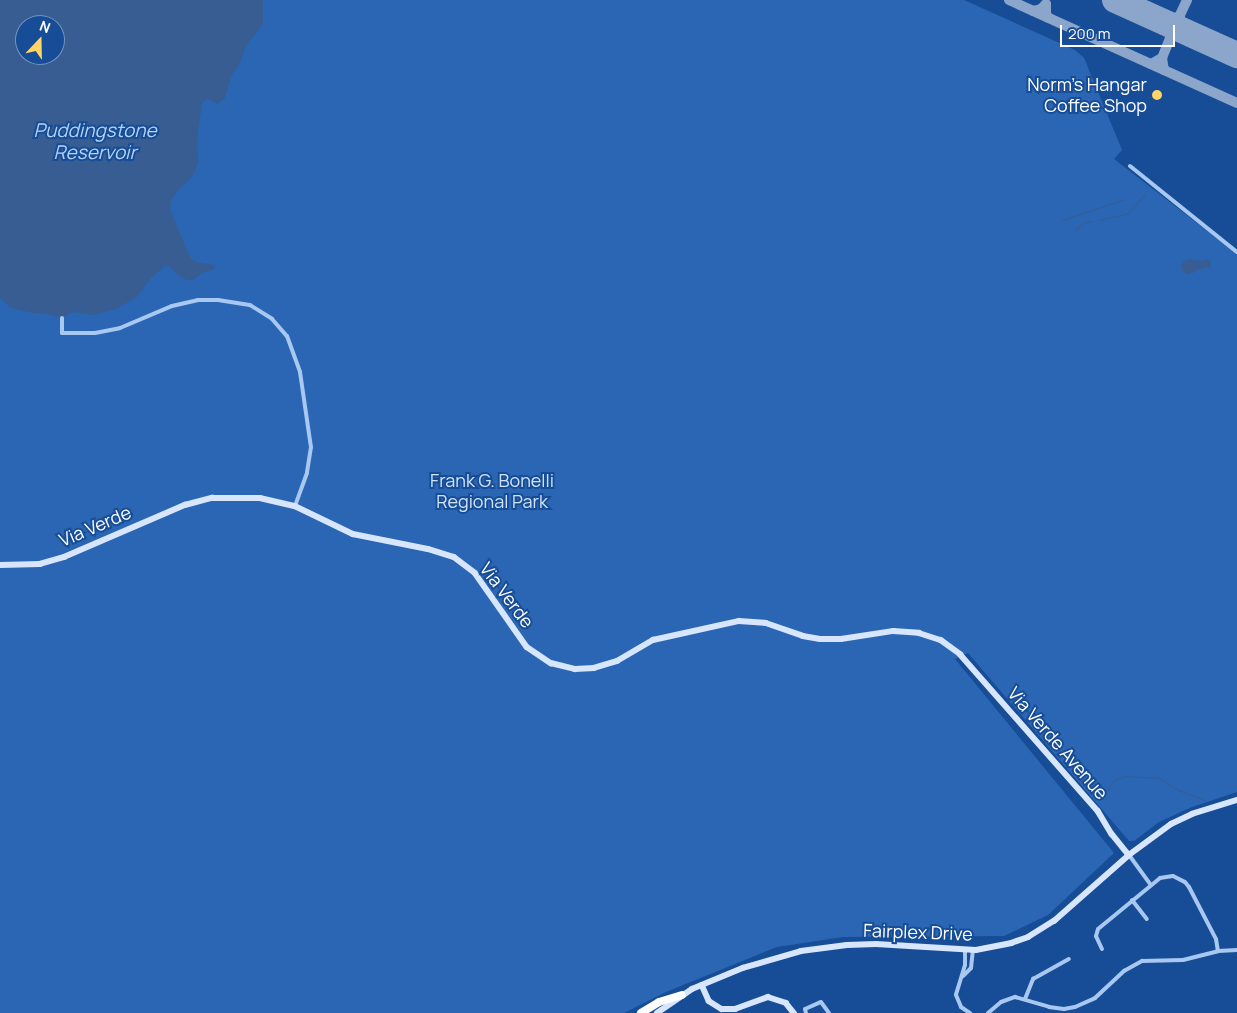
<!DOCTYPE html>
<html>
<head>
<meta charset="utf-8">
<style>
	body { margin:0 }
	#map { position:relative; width:1237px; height:1013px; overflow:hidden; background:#174d96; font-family:Manrope,sans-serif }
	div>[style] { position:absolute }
	.green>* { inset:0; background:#2a66b4 }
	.water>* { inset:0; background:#375d93 }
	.stream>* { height:1px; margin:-0.5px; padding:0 0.5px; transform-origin:0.5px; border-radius:0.5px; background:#375d93 }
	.taxiway>* { height:10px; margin:-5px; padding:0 5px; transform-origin:5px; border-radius:5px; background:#8ba6ca }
	.runway>* { height:26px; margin:-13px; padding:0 13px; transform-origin:13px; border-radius:13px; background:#8ba6ca }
	.street>* { height:4px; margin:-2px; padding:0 2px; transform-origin:2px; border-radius:2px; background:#a8c8f1 }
	.secondary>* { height:5.5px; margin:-2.75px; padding:0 2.75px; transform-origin:2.75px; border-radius:2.75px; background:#d7e6fc }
	.highway>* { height:8px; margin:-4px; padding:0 4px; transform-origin:4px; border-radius:4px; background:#fff }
	.dots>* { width:14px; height:14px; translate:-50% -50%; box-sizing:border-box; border:2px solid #174d96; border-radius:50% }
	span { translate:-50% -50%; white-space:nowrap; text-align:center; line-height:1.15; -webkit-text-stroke:4px #174d96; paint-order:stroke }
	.poi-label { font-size:18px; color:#fff }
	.right { translate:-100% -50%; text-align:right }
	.park-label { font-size:18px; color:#d0e3fc }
	.street-label { font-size:18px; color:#fff }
	.water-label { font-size:19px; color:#b5d2f8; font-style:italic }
	.north { position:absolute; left:15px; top:15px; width:50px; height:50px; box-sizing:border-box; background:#174d96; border:1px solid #7494c0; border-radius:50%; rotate:21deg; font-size:14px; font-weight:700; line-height:20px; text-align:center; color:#fff }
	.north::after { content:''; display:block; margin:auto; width:18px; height:22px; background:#ffd568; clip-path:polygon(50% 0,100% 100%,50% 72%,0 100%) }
	.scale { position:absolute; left:1060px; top:25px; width:115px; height:22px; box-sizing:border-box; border:2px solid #fff; border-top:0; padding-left:6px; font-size:15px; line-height:18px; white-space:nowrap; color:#fff; -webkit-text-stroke:4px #174d96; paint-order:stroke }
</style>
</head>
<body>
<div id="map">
	<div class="green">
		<div style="clip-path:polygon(evenodd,0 0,964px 0,1075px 50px,1084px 58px,1122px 150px,1114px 159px,1237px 254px,1237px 792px,1192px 807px,1159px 822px,1134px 841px,1129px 841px,968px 653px,955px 659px,1114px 853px,1048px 915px,1004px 936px,843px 937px,777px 947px,666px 992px,624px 1013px,0 1013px,0 0,25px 25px,55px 25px,55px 55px,25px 55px,25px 25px)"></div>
	</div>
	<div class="water">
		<div style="clip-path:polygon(evenodd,0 0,263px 0,263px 23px,245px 48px,241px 61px,231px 77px,225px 98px,217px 104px,208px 99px,202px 102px,197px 141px,198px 164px,192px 177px,176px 192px,171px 201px,170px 209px,190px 257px,195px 262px,214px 265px,215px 269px,204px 272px,192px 280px,187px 280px,176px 274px,171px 267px,165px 266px,150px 279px,137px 297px,116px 309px,94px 315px,73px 312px,62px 318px,47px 314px,33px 313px,11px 308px,0 298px,0 0,25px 25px,55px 25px,55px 55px,25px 55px,25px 25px)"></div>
		<div style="clip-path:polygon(1189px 259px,1198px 261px,1208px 259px,1211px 263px,1210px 267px,1199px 269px,1189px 275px,1183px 272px,1181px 266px,1184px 261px)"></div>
	</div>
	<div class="stream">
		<div style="left:1062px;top:220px;width:66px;rotate:-18.4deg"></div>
		<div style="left:1098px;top:220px;width:30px;rotate:-12deg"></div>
		<div style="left:1127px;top:214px;width:27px;rotate:-48deg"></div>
		<div style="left:1075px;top:230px;width:13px;rotate:-39deg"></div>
		<div style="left:1085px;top:222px;width:6px;rotate:-9deg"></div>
		<div style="left:1080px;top:780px;width:6px;rotate:9deg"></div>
		<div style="left:1086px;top:781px;width:18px;rotate:34deg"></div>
		<div style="left:1101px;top:791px;width:7px;rotate:-16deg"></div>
		<div style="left:1108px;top:789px;width:11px;rotate:-56deg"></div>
		<div style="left:1114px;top:780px;width:11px;rotate:-22deg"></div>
		<div style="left:1124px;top:776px;width:35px;rotate:3deg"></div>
		<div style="left:1159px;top:778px;width:22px;rotate:32deg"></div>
		<div style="left:1178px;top:790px;width:29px;rotate:20deg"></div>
	</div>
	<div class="taxiway">
		<div style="left:1009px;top:0;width:250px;rotate:24.3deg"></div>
		<div style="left:1033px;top:11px;width:8px;rotate:-14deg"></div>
		<div style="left:1041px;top:9px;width:7px;rotate:-45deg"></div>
		<div style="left:1046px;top:4px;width:9px;rotate:90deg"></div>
		<div style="left:1046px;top:13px;width:5px;rotate:68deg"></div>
		<div style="left:1180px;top:15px;width:17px;rotate:-65deg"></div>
		<div style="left:1162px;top:21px;width:12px"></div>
		<div style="left:1174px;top:21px;width:8px;rotate:-45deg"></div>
		<div style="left:1180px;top:15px;width:10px;rotate:90deg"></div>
		<div style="left:1180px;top:25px;width:10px;rotate:45deg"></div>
		<div style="left:1162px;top:21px;width:9px;rotate:41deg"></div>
		<div style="left:1169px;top:27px;width:11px;rotate:85deg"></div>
		<div style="left:1170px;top:38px;width:9px;rotate:-36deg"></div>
		<div style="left:1177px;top:33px;width:10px;rotate:-6deg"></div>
		<div style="left:1162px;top:58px;width:22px;rotate:-68deg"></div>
		<div style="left:1151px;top:64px;width:13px;rotate:-29deg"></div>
		<div style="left:1162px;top:58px;width:12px;rotate:81deg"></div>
	</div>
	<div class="runway">
		<div style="left:1115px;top:0;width:134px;rotate:24.3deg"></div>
	</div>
	<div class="street">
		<div style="left:1130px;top:166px;width:137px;rotate:38.8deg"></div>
		<div style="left:62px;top:318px;width:15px;rotate:90deg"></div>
		<div style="left:62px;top:333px;width:33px"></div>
		<div style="left:95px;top:333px;width:25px;rotate:-11deg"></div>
		<div style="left:120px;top:328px;width:56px;rotate:-22.9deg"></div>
		<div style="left:172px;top:306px;width:27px;rotate:-13deg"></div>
		<div style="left:198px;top:300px;width:20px"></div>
		<div style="left:218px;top:300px;width:32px;rotate:9deg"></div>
		<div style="left:250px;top:305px;width:26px;rotate:32deg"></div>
		<div style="left:272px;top:319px;width:23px;rotate:49deg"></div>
		<div style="left:287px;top:336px;width:38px;rotate:70deg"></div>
		<div style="left:300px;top:372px;width:76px;rotate:81.7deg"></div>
		<div style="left:311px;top:447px;width:26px;rotate:99deg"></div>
		<div style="left:307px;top:473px;width:35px;rotate:110deg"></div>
		<div style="left:1129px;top:855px;width:37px;rotate:54deg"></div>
		<div style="left:1132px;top:900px;width:24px;rotate:52deg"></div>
		<div style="left:1102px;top:949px;width:14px;rotate:-115deg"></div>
		<div style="left:1096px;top:936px;width:7px;rotate:-74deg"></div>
		<div style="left:1098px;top:929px;width:80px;rotate:-39.4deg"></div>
		<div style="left:1160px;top:878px;width:13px;rotate:-9deg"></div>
		<div style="left:1173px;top:876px;width:13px;rotate:27deg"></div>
		<div style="left:1185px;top:882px;width:6px;rotate:51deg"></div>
		<div style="left:1189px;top:887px;width:59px;rotate:62.6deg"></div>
		<div style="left:1216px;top:939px;width:12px;rotate:81deg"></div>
		<div style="left:965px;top:950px;width:15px;rotate:90deg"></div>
		<div style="left:965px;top:965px;width:31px;rotate:107deg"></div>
		<div style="left:956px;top:995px;width:13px;rotate:67deg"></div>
		<div style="left:961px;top:1007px;width:11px;rotate:34deg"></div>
		<div style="left:963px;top:976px;width:11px;rotate:-45deg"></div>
		<div style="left:971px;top:968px;width:18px;rotate:-84deg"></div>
		<div style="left:1025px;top:999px;width:22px;rotate:-68deg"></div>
		<div style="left:1033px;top:979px;width:41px;rotate:-29.1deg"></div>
		<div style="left:806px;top:1013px;width:4px;rotate:-104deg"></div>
		<div style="left:805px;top:1009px;width:17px;rotate:-24deg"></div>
		<div style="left:821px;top:1002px;width:14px;rotate:54deg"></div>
		<div style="left:988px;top:1013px;width:17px;rotate:-40deg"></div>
		<div style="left:1001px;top:1002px;width:15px;rotate:-20deg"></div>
		<div style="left:1015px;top:997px;width:35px;rotate:16deg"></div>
		<div style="left:1049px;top:1007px;width:15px;rotate:8deg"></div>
		<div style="left:1064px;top:1009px;width:11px;rotate:-10deg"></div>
		<div style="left:1075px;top:1007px;width:22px;rotate:-24deg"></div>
		<div style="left:1095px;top:998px;width:40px;rotate:-43deg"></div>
		<div style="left:1124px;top:971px;width:21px;rotate:-29deg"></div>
		<div style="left:1142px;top:961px;width:41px;rotate:-1.4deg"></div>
		<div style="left:1183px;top:960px;width:36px;rotate:-14deg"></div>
		<div style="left:1218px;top:951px;width:19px;rotate:-3deg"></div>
	</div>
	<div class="secondary">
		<div style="left:0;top:565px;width:40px;rotate:-1.4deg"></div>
		<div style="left:40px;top:564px;width:25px;rotate:-16deg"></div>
		<div style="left:64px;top:557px;width:132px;rotate:-23.3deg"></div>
		<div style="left:185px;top:505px;width:28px;rotate:-15deg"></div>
		<div style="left:212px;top:498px;width:48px"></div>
		<div style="left:260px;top:498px;width:36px;rotate:13deg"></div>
		<div style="left:295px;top:506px;width:64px;rotate:25.8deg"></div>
		<div style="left:353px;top:534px;width:76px;rotate:11.3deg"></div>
		<div style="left:428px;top:549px;width:27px;rotate:17deg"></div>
		<div style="left:454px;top:557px;width:26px;rotate:37deg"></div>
		<div style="left:475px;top:573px;width:90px;rotate:54.9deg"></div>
		<div style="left:527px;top:647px;width:29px;rotate:34deg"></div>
		<div style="left:551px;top:663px;width:25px;rotate:14deg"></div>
		<div style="left:575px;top:669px;width:19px;rotate:-3deg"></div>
		<div style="left:594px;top:668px;width:24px;rotate:-17deg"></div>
		<div style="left:617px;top:661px;width:42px;rotate:-30.3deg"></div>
		<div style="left:653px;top:640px;width:88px;rotate:-12.5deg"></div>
		<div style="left:739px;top:621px;width:27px;rotate:4deg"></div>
		<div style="left:766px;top:623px;width:39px;rotate:19deg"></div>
		<div style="left:803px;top:636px;width:17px;rotate:10deg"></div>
		<div style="left:820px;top:639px;width:21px"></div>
		<div style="left:841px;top:639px;width:53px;rotate:-8.7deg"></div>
		<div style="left:893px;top:631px;width:26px;rotate:4deg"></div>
		<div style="left:919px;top:633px;width:23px;rotate:18deg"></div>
		<div style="left:941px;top:640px;width:24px;rotate:36deg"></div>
		<div style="left:960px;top:654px;width:209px;rotate:48.7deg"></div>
		<div style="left:1098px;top:811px;width:27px;rotate:59deg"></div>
		<div style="left:1112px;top:834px;width:27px;rotate:51deg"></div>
		<div style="left:702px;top:985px;width:17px;rotate:66deg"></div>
		<div style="left:709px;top:1001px;width:15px;rotate:32deg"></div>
		<div style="left:722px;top:1009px;width:13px"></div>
		<div style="left:735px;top:1009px;width:35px;rotate:-20deg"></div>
		<div style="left:768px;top:997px;width:19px;rotate:18deg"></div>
		<div style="left:786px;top:1003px;width:13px;rotate:51deg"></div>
		<div style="left:657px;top:1013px;width:42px;rotate:-34.4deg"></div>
		<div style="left:692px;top:989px;width:55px;rotate:-22.4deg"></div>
		<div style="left:743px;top:968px;width:60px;rotate:-16.3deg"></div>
		<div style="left:801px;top:951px;width:46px;rotate:-7.4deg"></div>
		<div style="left:847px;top:945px;width:29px;rotate:-2deg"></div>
		<div style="left:876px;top:944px;width:100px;rotate:3.4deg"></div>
		<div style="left:976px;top:950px;width:36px;rotate:-11deg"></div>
		<div style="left:1011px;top:943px;width:18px;rotate:-19deg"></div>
		<div style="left:1028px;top:937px;width:31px;rotate:-32deg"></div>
		<div style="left:1054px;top:921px;width:100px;rotate:-41.3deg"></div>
		<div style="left:1129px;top:855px;width:52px;rotate:-36.4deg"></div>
		<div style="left:1171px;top:824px;width:23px;rotate:-25deg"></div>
		<div style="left:1192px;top:814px;width:47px;rotate:-17.3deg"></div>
	</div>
	<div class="highway">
		<div style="left:641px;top:1013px;width:21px;rotate:-31deg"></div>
		<div style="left:659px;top:1002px;width:24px;rotate:-17deg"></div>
	</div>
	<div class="dots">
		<div style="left:1157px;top:95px;background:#ffd568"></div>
	</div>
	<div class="poi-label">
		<span class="right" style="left:1147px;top:95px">Norm's Hangar<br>Coffee Shop</span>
	</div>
	<div class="park-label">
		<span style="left:492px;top:491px">Frank G. Bonelli<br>Regional Park</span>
	</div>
	<div class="street-label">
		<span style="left:95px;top:526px;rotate:-23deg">Via Verde</span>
		<span style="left:507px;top:595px;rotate:53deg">Via Verde</span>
		<span style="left:1058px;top:743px;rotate:49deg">Via Verde Avenue</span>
		<span style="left:918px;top:932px;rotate:2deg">Fairplex Drive</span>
	</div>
	<div class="water-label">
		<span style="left:95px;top:142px">Puddingstone<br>Reservoir</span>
	</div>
	<div class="north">N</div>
	<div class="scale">200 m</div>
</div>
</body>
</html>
